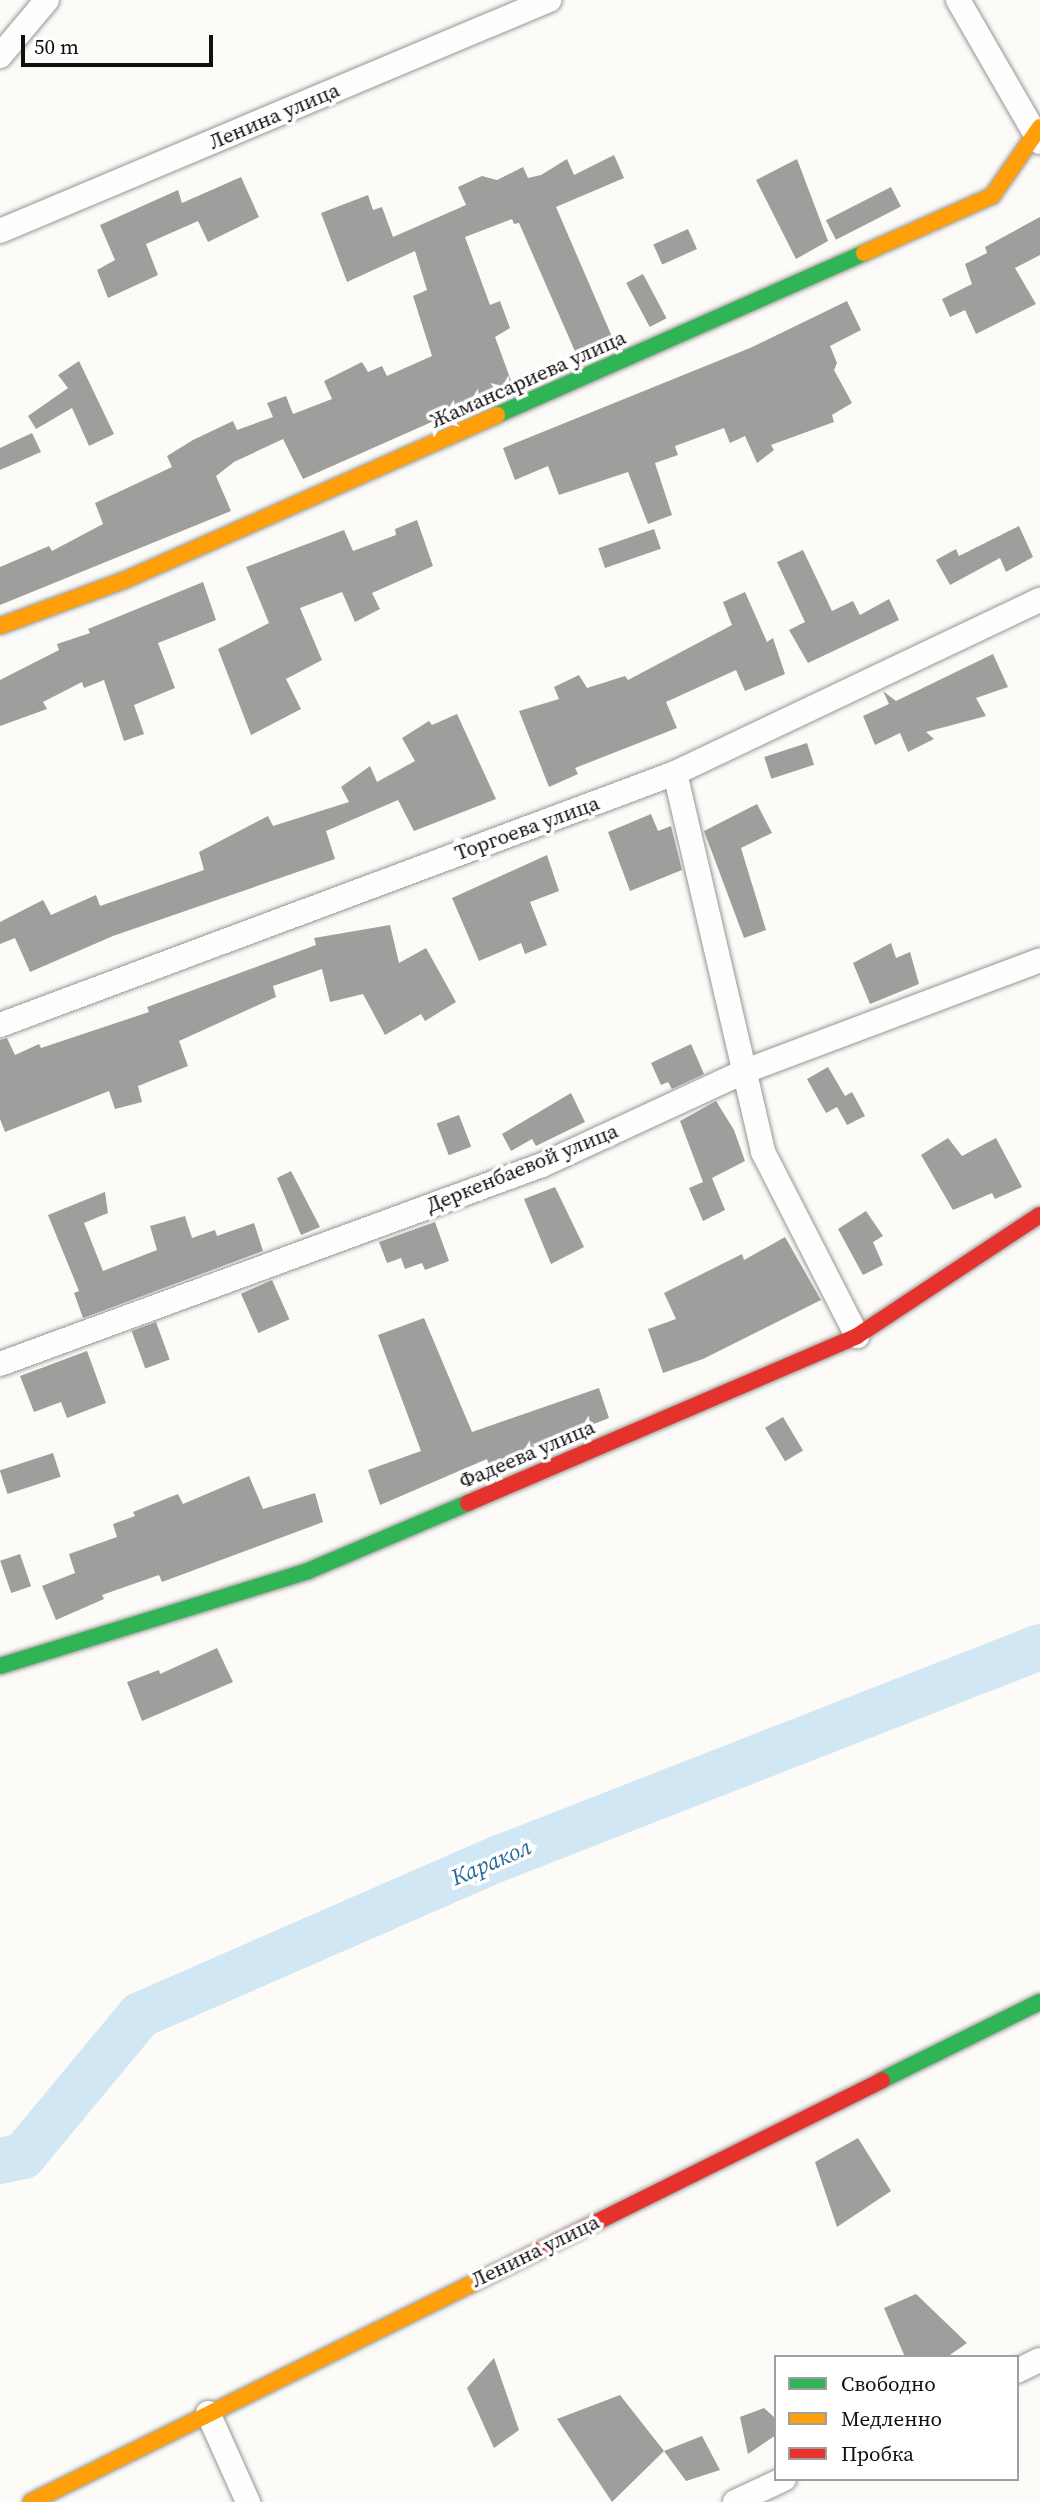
<!DOCTYPE html>
<html>
<head>
<meta charset="utf-8">
<style>
	body { margin:0 }
	#map { position:relative; width:1040px; height:2502px; overflow:hidden; background:#fcfbf7; font-family:"Source Serif 4",serif }
	div>[style] { position:absolute }
	.river>* { height:46px; margin:-23px; padding:0 23px; transform-origin:23px; border-radius:23px; background:#d1e7f3 }
	.building>* { inset:0; background:#a09e9c; transform-origin:0 0 }
	.roads { filter:drop-shadow(0 0 2px #969694) drop-shadow(0 0 2px #969694) }
	.street>* { height:24px; margin:-12px; padding:0 12px; transform-origin:12px; border-radius:12px; background:#fffefe }
	.fast>* { height:16px; margin:-8px; padding:0 8px; transform-origin:8px; border-radius:8px; background:#30b455 }
	.slow>* { height:16px; margin:-8px; padding:0 8px; transform-origin:8px; border-radius:8px; background:#ff9f0a }
	.jam>* { height:16px; margin:-8px; padding:0 8px; transform-origin:8px; border-radius:8px; background:#e5322d }
	span { translate:-50% -50%; white-space:nowrap; text-align:center; line-height:1.15; -webkit-text-stroke:7px #fff; paint-order:stroke }
	.street-label { font-size:21px; color:#101010 }
	.water-label { font-size:23px; color:#256997; font-style:italic }
	.legend { position:absolute; left:774px; top:2355px; width:245px; height:126px; box-sizing:border-box; background:#fff; border:2px solid #9f9f9f; margin:0; padding:9px 12px; list-style:none; font-size:21px; color:#101010 }
	.legend li { display:flex; align-items:center; gap:14px; height:35px }
	.legend b { width:35px; border:2px solid #9f9f9f }
	.scale { position:absolute; left:21px; top:35px; width:192px; height:32px; box-sizing:border-box; border:4px solid #101010; border-top:0; padding-left:9px; font-size:21px; line-height:24px; white-space:nowrap; color:#101010; -webkit-text-stroke:5px #fff; paint-order:stroke }
</style>
</head>
<body>
<div id="map">
	<div class="river">
		<div style="left:0;top:2161px;width:24px;rotate:-12deg"></div>
		<div style="left:23px;top:2156px;width:183px;rotate:-50.3deg"></div>
		<div style="left:140px;top:2015px;width:393px;rotate:-23.6deg"></div>
		<div style="left:500px;top:1858px;width:580px;rotate:-21.34deg"></div>
	</div>
	<div class="building">
		<div style="clip-path:polygon(614px 155px,624px 178px,556px 207px,613px 339px,577px 356px,519px 223px,514px 224px,512px 219px,465px 237px,490px 305px,500px 301px,510px 328px,495px 337px,513px 386px,303px 479px,283px 439px,234px 462px,216px 476px,231px 511px,0 605px,0 567px,49px 546px,52px 551px,103px 524px,95px 503px,172px 467px,167px 456px,193px 440px,233px 421px,237px 430px,273px 417px,267px 403px,286px 396px,293px 414px,332px 399px,324px 381px,362px 362px,368px 372px,382px 366px,387px 376px,432px 356px,413px 296px,427px 290px,415px 251px,347px 282px,321px 213px,368px 195px,373px 210px,382px 207px,393px 237px,466px 205px,458px 187px,482px 176px,497px 180px,523px 167px,528px 178px,541px 175px,567px 159px,574px 175px)"></div>
		<div style="clip-path:polygon(797px 159px,828px 241px,796px 259px,756px 180px)"></div>
		<div style="clip-path:polygon(241px 177px,259px 217px,208px 242px,198px 221px,146px 244px,158px 275px,108px 298px,97px 270px,115px 260px,100px 225px,178px 190px,182px 203px)"></div>
		<div style="left:891px;top:187px;width:22px;height:73px;rotate:63deg"></div>
		<div style="clip-path:polygon(1040px 217px,1040px 255px,1015px 268px,1036px 304px,976px 334px,965px 310px,950px 317px,942px 299px,972px 284px,965px 264px,987px 253px,985px 247px)"></div>
		<div style="left:688px;top:229px;width:22px;height:38px;rotate:66deg"></div>
		<div style="left:643px;top:274px;width:50px;height:19px;rotate:62deg"></div>
		<div style="clip-path:polygon(847px 301px,861px 330px,830px 346px,837px 363px,834px 370px,852px 403px,832px 415px,834px 422px,771px 445px,774px 450px,757px 463px,745px 436px,730px 443px,724px 428px,675px 446px,678px 455px,655px 463px,672px 515px,648px 524px,628px 472px,559px 495px,548px 466px,515px 480px,503px 448px,750px 348px)"></div>
		<div style="clip-path:polygon(79px 361px,114px 434px,89px 446px,72px 408px,36px 429px,28px 416px,68px 388px,58px 375px)"></div>
		<div style="clip-path:polygon(32px 433px,41px 452px,0 470px,0 448px)"></div>
		<div style="clip-path:polygon(417px 520px,433px 566px,372px 593px,380px 609px,355px 622px,342px 592px,300px 608px,322px 660px,286px 679px,301px 709px,251px 735px,218px 649px,269px 623px,246px 567px,344px 530px,353px 551px,396px 535px,395px 529px)"></div>
		<div style="clip-path:polygon(1019px 526px,1033px 557px,1006px 572px,1000px 558px,950px 585px,936px 560px,956px 549px,959px 556px)"></div>
		<div style="left:654px;top:529px;width:21px;height:59px;rotate:71deg"></div>
		<div style="clip-path:polygon(803px 550px,832px 611px,853px 601px,860px 615px,889px 599px,899px 620px,808px 663px,789px 630px,805px 622px,777px 562px)"></div>
		<div style="clip-path:polygon(203px 582px,216px 620px,158px 643px,175px 688px,134px 705px,144px 734px,124px 741px,104px 680px,84px 688px,82px 682px,43px 702px,47px 709px,0 726px,0 680px,59px 650px,57px 644px,90px 633px,88px 629px)"></div>
		<div style="clip-path:polygon(745px 592px,767px 642px,773px 638px,785px 674px,745px 691px,736px 670px,666px 702px,677px 728px,575px 768px,578px 774px,549px 787px,519px 711px,559px 699px,554px 687px,579px 675px,587px 688px,625px 676px,628px 680px,732px 625px,723px 602px)"></div>
		<div style="clip-path:polygon(993px 654px,1008px 687px,976px 698px,986px 716px,926px 732px,934px 739px,908px 752px,900px 733px,875px 745px,863px 716px,889px 704px,883px 691px,896px 701px)"></div>
		<div style="clip-path:polygon(457px 714px,496px 799px,414px 831px,398px 800px,326px 831px,335px 859px,113px 936px,30px 972px,15px 938px,0 944px,0 922px,43px 900px,51px 915px,96px 895px,100px 906px,204px 870px,199px 852px,268px 816px,273px 826px,349px 802px,341px 787px,370px 766px,377px 782px,415px 761px,402px 738px,429px 721px,432px 725px)"></div>
		<div style="left:807px;top:743px;width:23px;height:45px;rotate:72deg"></div>
		<div style="clip-path:polygon(757px 804px,772px 833px,741px 848px,766px 930px,744px 938px,704px 831px)"></div>
		<div style="clip-path:polygon(651px 814px,658px 831px,671px 826px,682px 870px,630px 891px,608px 832px)"></div>
		<div style="clip-path:polygon(547px 855px,559px 891px,530px 902px,547px 945px,525px 954px,521px 943px,479px 961px,452px 898px)"></div>
		<div style="clip-path:polygon(390px 925px,399px 963px,426px 948px,456px 1002px,425px 1021px,421px 1014px,385px 1035px,363px 994px,330px 1002px,322px 969px,273px 986px,276px 997px,179px 1041px,188px 1066px,138px 1086px,142px 1102px,115px 1109px,109px 1091px,5px 1132px,0 1119px,0 1040px,7px 1038px,15px 1055px,39px 1044px,41px 1048px,149px 1012px,147px 1007px,316px 945px,314px 938px)"></div>
		<div style="clip-path:polygon(891px 943px,896px 958px,910px 952px,919px 984px,870px 1004px,853px 963px)"></div>
		<div style="clip-path:polygon(691px 1044px,704px 1074px,672px 1089px,668px 1082px,661px 1085px,651px 1063px)"></div>
		<div style="clip-path:polygon(828px 1067px,845px 1096px,852px 1092px,865px 1116px,847px 1125px,837px 1107px,826px 1113px,807px 1079px)"></div>
		<div style="clip-path:polygon(571px 1093px,585px 1122px,536px 1146px,532px 1139px,511px 1151px,502px 1134px)"></div>
		<div style="clip-path:polygon(716px 1101px,734px 1130px,745px 1161px,712px 1178px,725px 1210px,703px 1221px,689px 1188px,703px 1182px,680px 1121px)"></div>
		<div style="left:459px;top:1115px;width:34px;height:24px;rotate:69deg"></div>
		<div style="clip-path:polygon(948px 1138px,962px 1156px,996px 1138px,1022px 1187px,995px 1199px,992px 1193px,953px 1210px,921px 1155px)"></div>
		<div style="clip-path:polygon(291px 1171px,320px 1227px,301px 1235px,277px 1178px)"></div>
		<div style="clip-path:polygon(555px 1187px,584px 1247px,551px 1264px,524px 1199px)"></div>
		<div style="clip-path:polygon(105px 1192px,108px 1213px,84px 1223px,103px 1271px,157px 1250px,150px 1226px,185px 1216px,192px 1238px,215px 1230px,217px 1236px,254px 1223px,263px 1251px,83px 1318px,74px 1293px,79px 1291px,48px 1215px)"></div>
		<div style="clip-path:polygon(866px 1211px,883px 1236px,873px 1242px,883px 1265px,863px 1275px,838px 1229px)"></div>
		<div style="clip-path:polygon(435px 1222px,449px 1261px,425px 1270px,422px 1263px,405px 1269px,401px 1258px,387px 1263px,379px 1242px)"></div>
		<div style="clip-path:polygon(785px 1237px,821px 1300px,703px 1359px,663px 1373px,648px 1329px,676px 1319px,664px 1293px,742px 1254px,744px 1260px)"></div>
		<div style="left:272px;top:1280px;width:43px;height:34px;rotate:66deg"></div>
		<div style="clip-path:polygon(424px 1318px,472px 1432px,599px 1388px,609px 1418px,489px 1465px,487px 1459px,380px 1505px,368px 1470px,421px 1451px,378px 1335px)"></div>
		<div style="left:156px;top:1322px;width:40px;height:26px;rotate:70deg"></div>
		<div style="clip-path:polygon(87px 1351px,106px 1403px,67px 1418px,61px 1402px,34px 1412px,20px 1376px)"></div>
		<div style="left:783px;top:1417px;width:39px;height:21px;rotate:59deg"></div>
		<div style="left:53px;top:1453px;width:25px;height:56px;rotate:72deg"></div>
		<div style="clip-path:polygon(249px 1476px,263px 1509px,315px 1493px,323px 1522px,162px 1582px,159px 1575px,102px 1595px,104px 1599px,56px 1620px,42px 1586px,75px 1573px,69px 1554px,117px 1537px,113px 1524px,135px 1516px,133px 1512px,178px 1494px,183px 1504px)"></div>
		<div style="left:20px;top:1554px;width:34px;height:21px;rotate:71deg"></div>
		<div style="clip-path:polygon(217px 1648px,233px 1682px,142px 1721px,127px 1682px,159px 1670px,160px 1674px)"></div>
		<div style="clip-path:polygon(858px 2138px,891px 2191px,837px 2227px,815px 2162px)"></div>
		<div style="clip-path:polygon(916px 2294px,967px 2343px,947px 2357px,905px 2357px,884px 2308px)"></div>
		<div style="clip-path:polygon(494px 2358px,519px 2430px,494px 2448px,467px 2388px)"></div>
		<div style="clip-path:polygon(620px 2395px,664px 2451px,612px 2502px,557px 2419px)"></div>
		<div style="clip-path:polygon(764px 2408px,776px 2419px,776px 2435px,748px 2454px,740px 2417px)"></div>
		<div style="clip-path:polygon(702px 2436px,720px 2470px,686px 2481px,664px 2451px)"></div>
	</div>
	<div class="roads">
		<div class="street">
			<div style="left:958px;top:0;width:164px;rotate:60deg"></div>
			<div style="left:0;top:56px;width:73px;rotate:-50deg"></div>
			<div style="left:0;top:231px;width:596px;rotate:-22.82deg"></div>
			<div style="left:675px;top:773px;width:389px;rotate:76.9deg"></div>
			<div style="left:763px;top:1152px;width:207px;rotate:62.9deg"></div>
			<div style="left:0;top:1025px;width:721px;rotate:-20.47deg"></div>
			<div style="left:675px;top:773px;width:404px;rotate:-25.4deg"></div>
			<div style="left:0;top:1364px;width:577px;rotate:-20.16deg"></div>
			<div style="left:542px;top:1165px;width:227px;rotate:-24.8deg"></div>
			<div style="left:748px;top:1070px;width:312px;rotate:-20.6deg"></div>
			<div style="left:1017px;top:2371px;width:25px;rotate:-26deg"></div>
			<div style="left:208px;top:2413px;width:98px;rotate:65.8deg"></div>
			<div style="left:735px;top:2502px;width:54px;rotate:-25.1deg"></div>
		</div>
		<div class="fast">
			<div style="left:497px;top:415px;width:401px;rotate:-23.8deg"></div>
			<div style="left:0;top:1666px;width:322px;rotate:-17.1deg"></div>
			<div style="left:308px;top:1571px;width:174px;rotate:-23deg"></div>
			<div style="left:882px;top:2080px;width:176px;rotate:-26.3deg"></div>
		</div>
		<div class="slow">
			<div style="left:864px;top:253px;width:140px;rotate:-24deg"></div>
			<div style="left:992px;top:196px;width:84px;rotate:-55.2deg"></div>
			<div style="left:0;top:626px;width:133px;rotate:-20.2deg"></div>
			<div style="left:125px;top:580px;width:407px;rotate:-23.9deg"></div>
			<div style="left:31px;top:2502px;width:519px;rotate:-26.32deg"></div>
		</div>
		<div class="jam">
			<div style="left:468px;top:1503px;width:423px;rotate:-23.2deg"></div>
			<div style="left:857px;top:1336px;width:219px;rotate:-33.5deg"></div>
			<div style="left:496px;top:2272px;width:431px;rotate:-26.4deg"></div>
		</div>
	</div>
	<div class="street-label">
		<span style="left:274px;top:116px;rotate:-23deg">Ленина улица</span>
		<span style="left:528px;top:379px;rotate:-24deg">Жамансариева улица</span>
		<span style="left:527px;top:828px;rotate:-20deg">Торгоева улица</span>
		<span style="left:522px;top:1168px;rotate:-22deg">Деркенбаевой улица</span>
		<span style="left:527px;top:1454px;rotate:-23deg">Фадеева улица</span>
		<span style="left:535px;top:2251px;rotate:-26deg">Ленина улица</span>
	</div>
	<div class="water-label">
		<span style="left:491px;top:1862px;rotate:-23deg">Каракол</span>
	</div>
	<ul class="legend">
	<li><b style="height:9px;background:#30b455"></b>Свободно</li>
	<li><b style="height:9px;background:#ff9f0a"></b>Медленно</li>
	<li><b style="height:9px;background:#e5322d"></b>Пробка</li>
	</ul>
	<div class="scale">50 m</div>
</div>
</body>
</html>
